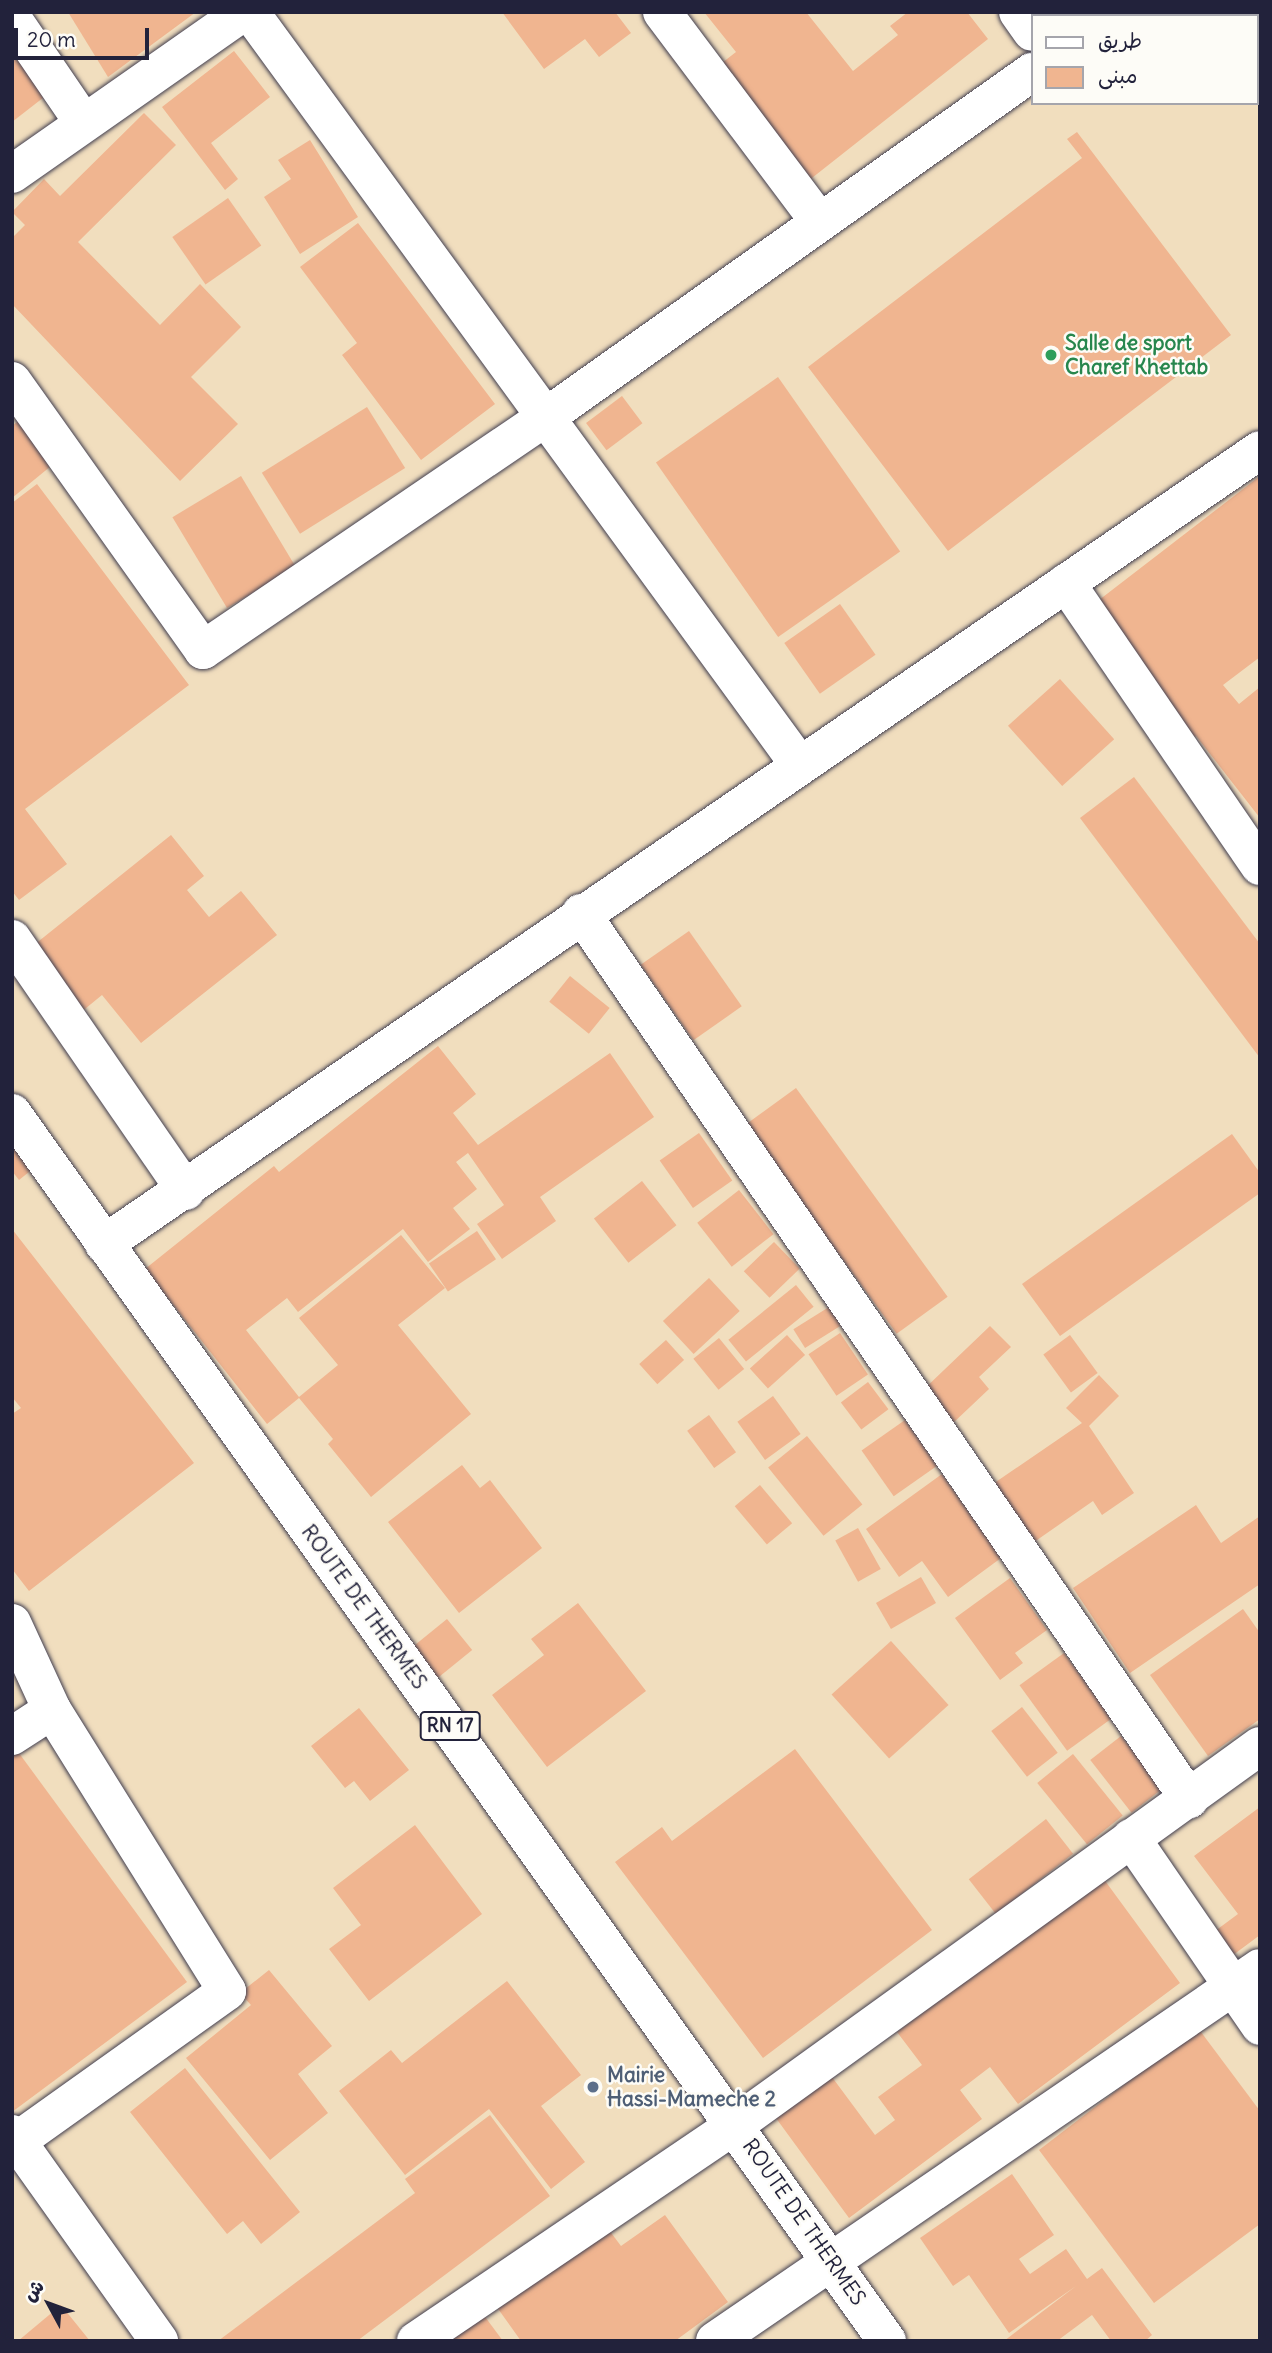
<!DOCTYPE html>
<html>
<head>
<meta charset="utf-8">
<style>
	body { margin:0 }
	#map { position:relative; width:1272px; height:2353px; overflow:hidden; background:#f1debe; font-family:Delius,"Playpen Sans Arabic",sans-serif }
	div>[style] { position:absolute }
	.building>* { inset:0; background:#f0b590; transform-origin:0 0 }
	.roads { filter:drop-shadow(0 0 2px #413e4f) drop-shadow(0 0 2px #413e4f) }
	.minor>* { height:38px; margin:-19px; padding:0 19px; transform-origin:19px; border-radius:19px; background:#fff }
	.major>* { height:38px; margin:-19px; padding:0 19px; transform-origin:19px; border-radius:19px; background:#fff }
	.dots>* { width:19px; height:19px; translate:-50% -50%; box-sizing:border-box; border:4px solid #fdfcf7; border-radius:50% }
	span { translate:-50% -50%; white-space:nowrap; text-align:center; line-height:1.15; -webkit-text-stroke:5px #fdfcf7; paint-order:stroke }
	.shield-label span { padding:2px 5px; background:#fdfcf7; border:2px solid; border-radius:5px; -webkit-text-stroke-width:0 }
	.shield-label { font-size:19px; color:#22223b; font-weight:700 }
	.leisure-label { font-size:21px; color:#27864d; font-weight:700 }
	.left { translate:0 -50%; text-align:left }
	.street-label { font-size:21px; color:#22223b }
	.service-label { font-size:21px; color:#4e5e75; font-weight:700 }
	.frame { position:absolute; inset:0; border:14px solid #22223b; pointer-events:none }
	.legend { position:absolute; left:1031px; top:14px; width:228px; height:91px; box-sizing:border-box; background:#fdfcf7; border:2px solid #a5a5ac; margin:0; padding:9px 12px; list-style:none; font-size:21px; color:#22223b }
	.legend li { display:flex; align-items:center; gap:14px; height:35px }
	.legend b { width:35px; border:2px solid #a5a5ac }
	.north { position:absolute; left:14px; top:2269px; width:70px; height:70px; -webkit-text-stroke:5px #fdfcf7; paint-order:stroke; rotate:311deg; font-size:19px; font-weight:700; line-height:28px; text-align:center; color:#22223b }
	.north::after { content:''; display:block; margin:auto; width:24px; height:32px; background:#22223b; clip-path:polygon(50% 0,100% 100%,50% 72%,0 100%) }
	.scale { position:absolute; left:14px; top:28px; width:135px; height:32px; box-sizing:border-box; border:4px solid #22223b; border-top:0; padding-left:9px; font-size:21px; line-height:24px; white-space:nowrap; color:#22223b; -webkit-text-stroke:5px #fdfcf7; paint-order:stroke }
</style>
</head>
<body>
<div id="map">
	<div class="building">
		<div style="clip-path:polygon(68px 12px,196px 12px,108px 77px)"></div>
		<div style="clip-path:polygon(502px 12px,615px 12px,631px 33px,599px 57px,585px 39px,544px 69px)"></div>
		<div style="clip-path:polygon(704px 12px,806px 12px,853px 71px,898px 35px,890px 26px,908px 12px,967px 12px,988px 39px,798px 189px,718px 66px,736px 52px)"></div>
		<div style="clip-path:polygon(12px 47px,48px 94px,12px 122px)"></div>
		<div style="clip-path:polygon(234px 51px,270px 97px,211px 143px,238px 179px,225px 190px,162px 107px)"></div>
		<div style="clip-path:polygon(144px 113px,176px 145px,78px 242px,160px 325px,200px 284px,241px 327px,191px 377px,238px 424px,180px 481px,12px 304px,12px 238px,25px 225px,12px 212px,44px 179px,60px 196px)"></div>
		<div style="clip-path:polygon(1077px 132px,1231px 335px,948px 551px,808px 367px,1082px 158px,1067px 139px)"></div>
		<div style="clip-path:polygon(310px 140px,358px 217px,300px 254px,264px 197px,291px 179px,278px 160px)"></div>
		<div style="left:228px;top:198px;width:58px;height:68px;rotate:55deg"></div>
		<div style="clip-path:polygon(358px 223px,495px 404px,421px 460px,342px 355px,357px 343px,300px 267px)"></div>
		<div style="left:778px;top:377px;width:213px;height:149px;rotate:55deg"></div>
		<div style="left:622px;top:396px;width:34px;height:45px;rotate:53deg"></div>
		<div style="left:367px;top:407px;width:72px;height:124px;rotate:58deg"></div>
		<div style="clip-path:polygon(27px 414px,62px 457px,12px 498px,12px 426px)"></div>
		<div style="left:241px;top:476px;width:106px;height:80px;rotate:59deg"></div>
		<div style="clip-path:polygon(1260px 476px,1260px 657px,1223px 685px,1239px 704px,1260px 687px,1260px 818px,1196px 736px,1182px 746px,1090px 607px)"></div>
		<div style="clip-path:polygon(37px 484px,189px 685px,25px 809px,67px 864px,19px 900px,12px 891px,12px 503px)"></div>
		<div style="left:840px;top:604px;width:62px;height:68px;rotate:55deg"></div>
		<div style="left:1060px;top:679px;width:81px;height:70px;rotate:48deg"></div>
		<div style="clip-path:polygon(1134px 777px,1260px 944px,1260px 1058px,1080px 818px)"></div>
		<div style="clip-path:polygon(171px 835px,204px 876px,187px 890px,209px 917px,241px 891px,277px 935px,141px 1043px,102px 995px,80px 1013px,29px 949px)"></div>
		<div style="left:689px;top:931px;width:92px;height:59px;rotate:55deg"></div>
		<div style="left:570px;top:976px;width:51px;height:33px;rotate:39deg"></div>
		<div style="clip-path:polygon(438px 1046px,476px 1094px,453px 1113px,478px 1145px,610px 1053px,654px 1117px,540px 1197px,556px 1221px,502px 1259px,477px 1224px,504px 1205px,468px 1153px,456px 1162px,477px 1189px,453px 1208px,470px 1229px,428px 1262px,403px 1229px,298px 1312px,287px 1298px,246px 1330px,299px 1397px,338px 1365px,299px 1318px,401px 1235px,445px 1288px,398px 1325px,471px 1414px,371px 1497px,328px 1444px,333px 1439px,299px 1398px,267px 1424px,145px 1269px,274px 1166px,279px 1172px)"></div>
		<div style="left:796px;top:1088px;width:258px;height:63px;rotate:54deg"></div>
		<div style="left:699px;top:1133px;width:58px;height:48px;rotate:55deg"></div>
		<div style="clip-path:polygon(1232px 1134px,1260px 1173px,1260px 1193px,1060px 1336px,1022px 1284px)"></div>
		<div style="clip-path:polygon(12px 1141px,34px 1168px,19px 1180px,12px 1171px)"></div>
		<div style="left:642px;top:1181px;width:56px;height:61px;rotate:52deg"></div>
		<div style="left:739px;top:1190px;width:56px;height:53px;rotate:52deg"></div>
		<div style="clip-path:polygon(12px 1229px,194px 1463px,29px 1591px,12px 1569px,12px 1414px,21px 1408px,12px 1397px)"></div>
		<div style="left:477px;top:1231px;width:34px;height:58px;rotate:56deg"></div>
		<div style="left:774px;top:1242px;width:37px;height:42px;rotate:46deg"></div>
		<div style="left:709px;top:1278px;width:45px;height:63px;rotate:47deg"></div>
		<div style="left:796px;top:1285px;width:28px;height:87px;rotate:51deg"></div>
		<div style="left:829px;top:1307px;width:22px;height:42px;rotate:58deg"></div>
		<div style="clip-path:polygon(990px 1326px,1011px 1347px,979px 1377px,989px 1389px,952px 1424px,921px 1392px)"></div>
		<div style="left:840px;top:1333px;width:50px;height:38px;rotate:56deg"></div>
		<div style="left:787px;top:1335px;width:27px;height:50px;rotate:48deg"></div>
		<div style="left:1070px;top:1335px;width:47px;height:33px;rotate:54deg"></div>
		<div style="left:719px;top:1338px;width:40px;height:33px;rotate:51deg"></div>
		<div style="left:666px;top:1340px;width:27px;height:36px;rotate:48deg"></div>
		<div style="clip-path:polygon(1099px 1375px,1119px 1396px,1089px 1426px,1134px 1493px,1102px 1515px,1093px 1501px,1027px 1547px,987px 1488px,1082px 1423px,1066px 1408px)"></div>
		<div style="left:868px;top:1382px;width:34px;height:34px;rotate:53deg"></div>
		<div style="left:773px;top:1396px;width:47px;height:44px;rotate:54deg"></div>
		<div style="left:709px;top:1415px;width:46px;height:27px;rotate:54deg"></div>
		<div style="left:905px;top:1420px;width:56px;height:53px;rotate:55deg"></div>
		<div style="left:807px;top:1436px;width:88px;height:50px;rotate:51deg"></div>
		<div style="clip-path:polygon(462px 1465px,480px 1488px,490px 1480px,542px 1548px,459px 1613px,388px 1522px)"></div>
		<div style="clip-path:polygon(942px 1474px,1001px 1558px,948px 1597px,922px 1561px,899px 1577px,866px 1529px)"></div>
		<div style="left:760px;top:1485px;width:50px;height:33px;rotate:50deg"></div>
		<div style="clip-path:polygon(1196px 1505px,1221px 1543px,1260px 1516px,1260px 1584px,1130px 1673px,1073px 1588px)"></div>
		<div style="left:858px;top:1528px;width:47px;height:26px;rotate:61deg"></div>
		<div style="left:921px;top:1577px;width:30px;height:52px;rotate:60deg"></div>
		<div style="clip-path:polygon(1010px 1578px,1047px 1630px,1015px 1653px,1023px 1663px,1000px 1680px,955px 1618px)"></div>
		<div style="clip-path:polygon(578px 1603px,646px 1691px,547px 1767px,492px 1695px,544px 1655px,531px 1639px)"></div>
		<div style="clip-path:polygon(1243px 1609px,1260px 1633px,1260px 1719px,1208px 1756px,1150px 1675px)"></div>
		<div style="left:447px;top:1619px;width:40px;height:46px;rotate:51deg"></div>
		<div style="left:891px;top:1641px;width:86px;height:80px;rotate:48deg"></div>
		<div style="left:1064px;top:1653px;width:81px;height:55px;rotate:54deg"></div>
		<div style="left:1022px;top:1707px;width:58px;height:39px;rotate:52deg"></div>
		<div style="clip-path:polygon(359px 1708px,409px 1770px,370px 1801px,354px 1781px,345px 1788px,311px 1746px)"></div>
		<div style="left:1121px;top:1736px;width:67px;height:39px;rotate:52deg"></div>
		<div style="clip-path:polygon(16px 1749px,187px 1982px,12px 2112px,12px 1752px)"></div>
		<div style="clip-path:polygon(795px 1749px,932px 1930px,763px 2058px,615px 1862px,662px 1827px,672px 1841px)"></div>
		<div style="left:1073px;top:1754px;width:79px;height:46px;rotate:51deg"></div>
		<div style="clip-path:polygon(1260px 1807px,1260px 1935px,1225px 1961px,1207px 1937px,1238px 1914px,1194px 1856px)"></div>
		<div style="left:1046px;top:1819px;width:44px;height:98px;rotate:52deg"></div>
		<div style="clip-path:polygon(415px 1825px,482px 1914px,369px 2001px,329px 1949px,361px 1925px,333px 1888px)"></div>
		<div style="clip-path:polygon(1103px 1878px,1180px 1983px,1018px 2104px,990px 2067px,960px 2090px,982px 2119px,849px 2218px,773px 2114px,829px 2073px,875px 2135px,895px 2120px,878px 2097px,922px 2065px,897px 2032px)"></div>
		<div style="clip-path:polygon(269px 1970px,332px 2046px,298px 2074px,328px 2113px,270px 2160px,186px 2058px,251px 2005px,240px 1993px)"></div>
		<div style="clip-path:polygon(507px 1981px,581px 2075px,541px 2106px,585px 2162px,551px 2189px,489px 2109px,405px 2175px,339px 2091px,391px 2050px,402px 2063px)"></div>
		<div style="clip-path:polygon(1198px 2028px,1260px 2111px,1260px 2224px,1154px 2303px,1039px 2150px)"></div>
		<div style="clip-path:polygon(185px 2068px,300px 2212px,261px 2244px,243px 2221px,227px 2234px,130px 2112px)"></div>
		<div style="clip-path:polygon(490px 2115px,550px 2196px,357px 2341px,218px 2341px,415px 2193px,405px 2179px)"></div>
		<div style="clip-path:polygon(1012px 2174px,1054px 2235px,1019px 2259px,1030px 2274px,1066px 2249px,1087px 2279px,1102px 2268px,1152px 2335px,1145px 2341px,1111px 2341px,1092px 2315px,1057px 2341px,1004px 2341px,1076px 2286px,1009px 2333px,969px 2275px,953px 2286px,920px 2238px)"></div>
		<div style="clip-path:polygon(665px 2215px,728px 2302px,675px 2341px,521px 2341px,496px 2306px,606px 2226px,621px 2246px)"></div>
		<div style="clip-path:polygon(61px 2305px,90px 2341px,18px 2341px)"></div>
		<div style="clip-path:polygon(480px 2310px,503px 2341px,440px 2341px)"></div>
	</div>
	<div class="roads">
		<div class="minor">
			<div style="left:250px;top:12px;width:930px;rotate:53.88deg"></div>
			<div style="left:662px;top:12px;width:261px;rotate:53.1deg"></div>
			<div style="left:1018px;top:12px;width:24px;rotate:55deg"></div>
			<div style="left:1113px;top:16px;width:6px;rotate:-39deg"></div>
			<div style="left:12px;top:18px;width:126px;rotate:55.7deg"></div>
			<div style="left:12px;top:174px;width:282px;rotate:-35deg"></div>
			<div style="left:12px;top:381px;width:330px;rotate:54.6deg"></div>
			<div style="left:203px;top:650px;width:411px;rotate:-34.2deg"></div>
			<div style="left:543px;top:419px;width:600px;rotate:-35.36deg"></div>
			<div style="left:1066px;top:583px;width:343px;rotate:55.6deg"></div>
			<div style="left:581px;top:913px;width:1075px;rotate:55.54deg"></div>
			<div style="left:12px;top:939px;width:306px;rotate:55.4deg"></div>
			<div style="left:12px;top:1623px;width:96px;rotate:65.3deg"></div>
			<div style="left:52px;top:1710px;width:48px;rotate:147deg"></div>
			<div style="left:1131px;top:1838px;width:228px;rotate:55.5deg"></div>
			<div style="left:12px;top:2134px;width:254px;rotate:54.6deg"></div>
			<div style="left:17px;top:2141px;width:258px;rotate:-35.5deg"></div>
			<div style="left:227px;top:1991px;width:331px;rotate:-121.9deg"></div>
			<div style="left:416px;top:2341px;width:387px;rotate:-34.1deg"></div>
			<div style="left:736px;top:2124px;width:646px;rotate:-35.81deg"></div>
			<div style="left:715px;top:2341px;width:660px;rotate:-34.39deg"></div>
		</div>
		<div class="major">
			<div style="left:12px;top:1113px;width:1508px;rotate:54.53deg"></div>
			<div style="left:104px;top:1244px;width:1402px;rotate:-34.48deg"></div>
		</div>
	</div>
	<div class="dots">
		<div style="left:1051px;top:355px;background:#2e9e5b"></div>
		<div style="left:593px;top:2087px;background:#5c6f8a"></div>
	</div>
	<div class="shield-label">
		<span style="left:450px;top:1726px">RN 17</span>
	</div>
	<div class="leisure-label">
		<span class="left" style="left:1065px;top:355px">Salle de sport<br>Charef Khettab</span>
	</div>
	<div class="street-label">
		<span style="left:364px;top:1607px;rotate:54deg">ROUTE DE THERMES</span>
		<span style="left:804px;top:2222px;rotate:55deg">ROUTE DE THERMES</span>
	</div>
	<div class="service-label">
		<span class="left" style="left:607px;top:2087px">Mairie<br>Hassi-Mameche 2</span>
	</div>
	<div class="frame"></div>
	<ul class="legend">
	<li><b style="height:9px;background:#fff"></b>طريق</li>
	<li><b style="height:19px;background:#f0b590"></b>مبنى</li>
	</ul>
	<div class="north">ش</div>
	<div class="scale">20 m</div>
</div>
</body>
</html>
